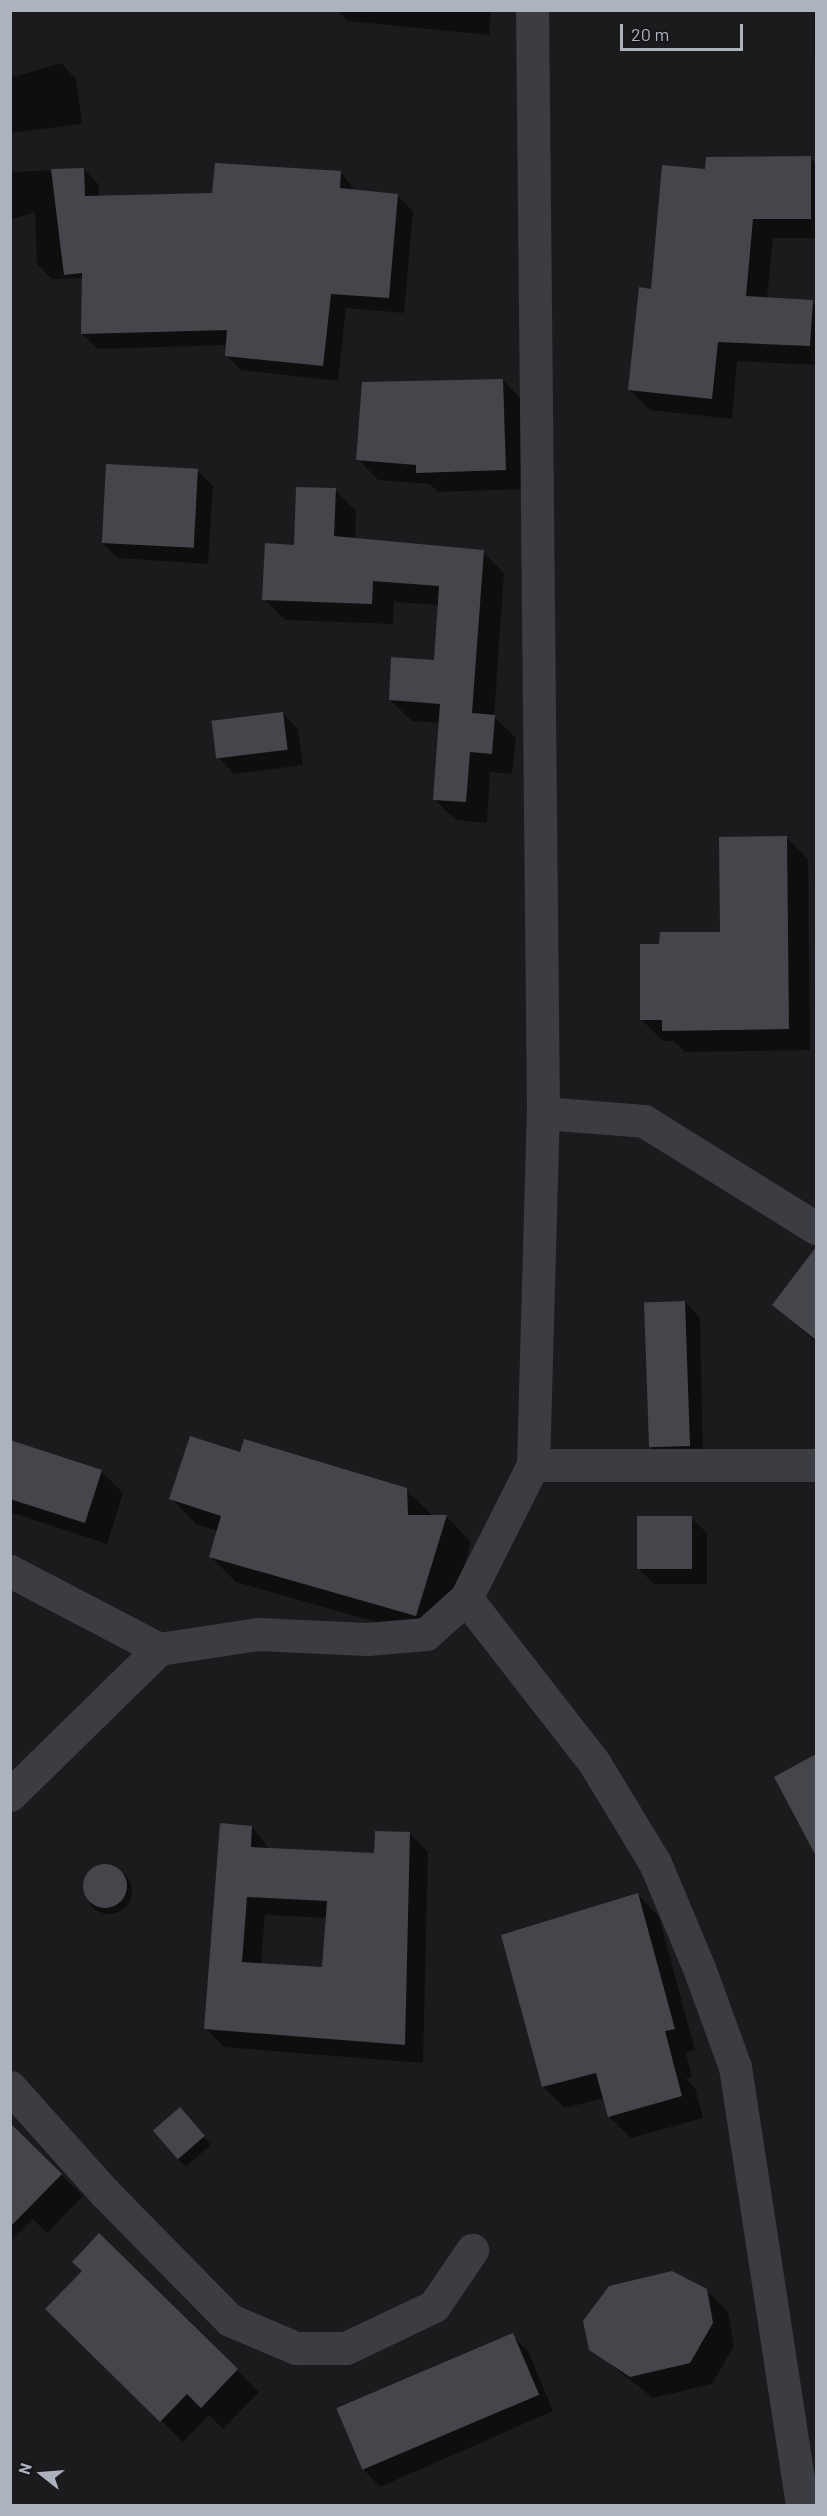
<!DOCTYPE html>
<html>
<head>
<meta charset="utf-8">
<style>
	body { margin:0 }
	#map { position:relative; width:827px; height:2516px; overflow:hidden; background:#1b1b1d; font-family:Barlow,sans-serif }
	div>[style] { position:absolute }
	.shadow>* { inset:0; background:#0007 }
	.round { border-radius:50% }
	.building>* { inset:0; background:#45464b; transform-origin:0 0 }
	.minor>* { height:33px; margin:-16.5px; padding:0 16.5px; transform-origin:16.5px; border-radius:16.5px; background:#3b3d43 }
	span { translate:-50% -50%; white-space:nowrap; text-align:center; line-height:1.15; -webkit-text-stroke:6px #161619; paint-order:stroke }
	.frame { position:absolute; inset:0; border:12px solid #acb2be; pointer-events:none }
	.north { position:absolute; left:12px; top:2444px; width:60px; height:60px; -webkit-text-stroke:4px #161619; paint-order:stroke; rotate:287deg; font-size:16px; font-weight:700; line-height:24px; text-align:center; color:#acb2be }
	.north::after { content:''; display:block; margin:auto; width:21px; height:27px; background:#acb2be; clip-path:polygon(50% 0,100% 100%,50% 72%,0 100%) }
	.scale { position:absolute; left:620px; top:24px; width:123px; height:27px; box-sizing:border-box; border:3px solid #acb2be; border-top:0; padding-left:8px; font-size:18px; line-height:21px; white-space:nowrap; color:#acb2be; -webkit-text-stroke:4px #161619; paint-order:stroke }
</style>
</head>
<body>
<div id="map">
	<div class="shadow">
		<div style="clip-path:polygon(337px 10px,491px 10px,489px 35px,348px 21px)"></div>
		<div style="clip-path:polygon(814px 10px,816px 10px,816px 78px,815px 76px)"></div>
		<div style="clip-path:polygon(61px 63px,76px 79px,82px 124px,10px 133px,10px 78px)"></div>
		<div style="clip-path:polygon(810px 158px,816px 164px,816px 238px,773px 238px,767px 299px,816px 305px,816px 365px,737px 361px,732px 419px,650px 410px,630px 390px,653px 290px,707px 170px)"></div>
		<div style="clip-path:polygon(84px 169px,99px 185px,99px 197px,214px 195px,341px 172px,355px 191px,398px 196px,413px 211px,404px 313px,346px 308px,338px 381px,241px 370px,226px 355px,227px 345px,98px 349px,82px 334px,83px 278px,52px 279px,37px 264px,35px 212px,10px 220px,10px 172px)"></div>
		<div style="clip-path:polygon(503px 380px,523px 401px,526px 489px,438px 492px,430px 484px,378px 480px,358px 459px)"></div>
		<div style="clip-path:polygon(198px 471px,213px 486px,208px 564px,118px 558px,102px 543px)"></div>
		<div style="clip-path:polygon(335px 490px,356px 511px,355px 540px,483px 552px,504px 573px,494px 717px,516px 738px,512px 774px,490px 772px,487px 823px,456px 820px,434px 799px,440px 723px,412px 721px,390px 700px,435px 662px,439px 605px,394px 602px,393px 624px,285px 620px,264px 599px)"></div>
		<div style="clip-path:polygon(283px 714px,298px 729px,303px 765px,234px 774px,219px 758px)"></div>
		<div style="clip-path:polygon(787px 838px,808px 859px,810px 1050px,685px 1052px,674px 1041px,663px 1041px,642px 1020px,661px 945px,721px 933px)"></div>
		<div style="clip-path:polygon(810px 1258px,816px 1264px,816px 1342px,774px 1305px)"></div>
		<div style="clip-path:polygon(685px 1302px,700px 1318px,703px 1461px,665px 1461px,649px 1446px)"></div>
		<div style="clip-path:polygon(10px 1441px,101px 1471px,123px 1493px,107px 1544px,10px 1512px)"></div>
		<div style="clip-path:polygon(406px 1490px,433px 1516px,446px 1516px,471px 1542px,442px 1641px,236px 1582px,210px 1556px,218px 1531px,196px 1524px,171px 1498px)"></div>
		<div style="clip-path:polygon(691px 1518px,707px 1533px,707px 1584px,654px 1584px,638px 1568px)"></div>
		<div style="clip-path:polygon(816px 1756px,816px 1845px,776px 1778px)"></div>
		<div style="clip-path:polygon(evenodd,252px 1827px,270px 1850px,376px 1855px,410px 1834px,428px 1852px,423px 2063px,224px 2047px,205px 2028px,252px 1827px,265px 1915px,327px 1918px,323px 1969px,261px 1965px,265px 1915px)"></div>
		<div class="round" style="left:86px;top:1868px;width:46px;height:46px"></div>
		<div style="clip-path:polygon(638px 1895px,659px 1917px,695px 2050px,686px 2053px,692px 2076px,686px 2079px,695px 2088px,703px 2118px,631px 2138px,609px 2117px,604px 2098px,565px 2108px,543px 2087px)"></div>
		<div style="clip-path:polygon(187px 2117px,211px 2145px,186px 2166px,178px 2159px)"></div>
		<div style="clip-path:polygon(10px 2125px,83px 2196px,47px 2233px,33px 2219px,10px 2242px)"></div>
		<div style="clip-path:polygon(100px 2235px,259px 2392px,223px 2429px,209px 2415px,183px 2442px,47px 2309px,84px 2272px)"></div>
		<div style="clip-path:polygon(706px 2290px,728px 2312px,734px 2346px,712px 2384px,653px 2398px,591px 2349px)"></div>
		<div style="clip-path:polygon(512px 2335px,528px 2351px,553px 2411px,380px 2487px,365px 2471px,337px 2407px)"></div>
	</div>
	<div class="building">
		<div style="clip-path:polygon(811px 156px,811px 219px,753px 219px,746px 296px,813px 300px,810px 346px,718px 342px,712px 399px,628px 390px,639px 287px,651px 289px,662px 165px,705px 169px,706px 157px)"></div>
		<div style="clip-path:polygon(215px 163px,341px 171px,340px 188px,398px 194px,389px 298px,331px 294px,323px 366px,225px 356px,227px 330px,81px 334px,82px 273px,64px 275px,51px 169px,84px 168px,85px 196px,212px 193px)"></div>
		<div style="clip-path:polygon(503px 379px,506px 470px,416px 473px,416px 465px,356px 460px,362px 382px)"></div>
		<div style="left:106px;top:464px;width:92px;height:79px;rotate:3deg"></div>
		<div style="clip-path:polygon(296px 487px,336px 488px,334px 536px,484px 550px,472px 713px,495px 715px,492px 754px,470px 752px,466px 802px,433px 800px,440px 704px,389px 700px,391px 657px,434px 660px,439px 586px,373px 581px,372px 604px,262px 600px,265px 543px,294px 545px)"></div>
		<div style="left:283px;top:712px;width:38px;height:72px;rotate:83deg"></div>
		<div style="clip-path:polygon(787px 836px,789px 1029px,662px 1031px,662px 1020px,640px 1020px,640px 944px,659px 944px,660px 932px,720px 932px,719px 837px)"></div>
		<div style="clip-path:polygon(816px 1247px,816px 1340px,772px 1305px)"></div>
		<div style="left:685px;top:1301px;width:145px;height:41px;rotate:88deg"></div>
		<div style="clip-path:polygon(190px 1436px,240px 1452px,244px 1439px,407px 1488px,408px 1515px,447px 1515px,416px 1616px,209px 1557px,221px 1516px,169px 1499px)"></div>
		<div style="clip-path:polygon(10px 1440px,102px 1470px,85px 1523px,10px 1499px)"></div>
		<div style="left:637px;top:1516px;width:55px;height:53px"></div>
		<div style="clip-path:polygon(816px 1754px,816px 1856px,774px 1777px)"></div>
		<div style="clip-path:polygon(evenodd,220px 1823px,252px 1826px,251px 1847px,374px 1853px,375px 1831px,410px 1832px,405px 2045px,204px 2029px,220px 1823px,247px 1897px,327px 1901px,322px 1967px,242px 1962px,247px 1897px)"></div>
		<div class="round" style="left:83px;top:1864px;width:44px;height:44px"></div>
		<div style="clip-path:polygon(638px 1893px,675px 2029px,665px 2031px,682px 2096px,608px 2117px,596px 2073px,542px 2087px,501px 1935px)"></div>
		<div style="left:180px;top:2107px;width:38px;height:36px;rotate:49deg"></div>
		<div style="clip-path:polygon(10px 2123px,62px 2174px,10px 2227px)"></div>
		<div style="clip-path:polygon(99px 2233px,238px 2369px,201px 2408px,187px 2394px,160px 2422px,45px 2309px,82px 2271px,72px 2262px)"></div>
		<div style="clip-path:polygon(672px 2271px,707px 2289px,713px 2323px,690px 2363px,630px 2377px,589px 2350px,583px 2321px,609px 2286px)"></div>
		<div style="left:513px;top:2333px;width:67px;height:192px;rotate:67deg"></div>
	</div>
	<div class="minor">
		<div style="left:543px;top:1113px;width:101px;rotate:4.5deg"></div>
		<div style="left:644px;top:1121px;width:203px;rotate:31.9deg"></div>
		<div style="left:533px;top:1465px;width:283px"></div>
		<div style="left:10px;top:1571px;width:168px;rotate:27.6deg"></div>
		<div style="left:159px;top:1649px;width:100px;rotate:-8.6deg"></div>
		<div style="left:258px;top:1634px;width:109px;rotate:2.6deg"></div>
		<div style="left:367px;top:1639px;width:59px;rotate:-4.8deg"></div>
		<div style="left:426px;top:1634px;width:54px;rotate:-42deg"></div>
		<div style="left:466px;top:1598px;width:149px;rotate:-63.3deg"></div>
		<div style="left:533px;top:1465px;width:352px;rotate:-88.4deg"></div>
		<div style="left:543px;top:1113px;width:1103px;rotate:-90.57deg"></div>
		<div style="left:466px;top:1598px;width:210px;rotate:52.1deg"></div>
		<div style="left:595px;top:1764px;width:116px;rotate:58.8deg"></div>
		<div style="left:655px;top:1863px;width:114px;rotate:67.3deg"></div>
		<div style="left:699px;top:1968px;width:105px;rotate:70deg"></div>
		<div style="left:735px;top:2067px;width:444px;rotate:81.3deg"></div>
		<div style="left:10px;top:1795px;width:209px;rotate:-44.4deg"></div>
		<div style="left:10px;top:2087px;width:144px;rotate:48.1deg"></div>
		<div style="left:106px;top:2194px;width:177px;rotate:45.5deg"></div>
		<div style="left:230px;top:2320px;width:72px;rotate:23deg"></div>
		<div style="left:296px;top:2348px;width:50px"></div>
		<div style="left:346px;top:2348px;width:98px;rotate:-25.5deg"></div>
		<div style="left:434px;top:2306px;width:68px;rotate:-55.8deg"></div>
	</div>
	<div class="frame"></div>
	<div class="north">N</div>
	<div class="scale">20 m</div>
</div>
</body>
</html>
